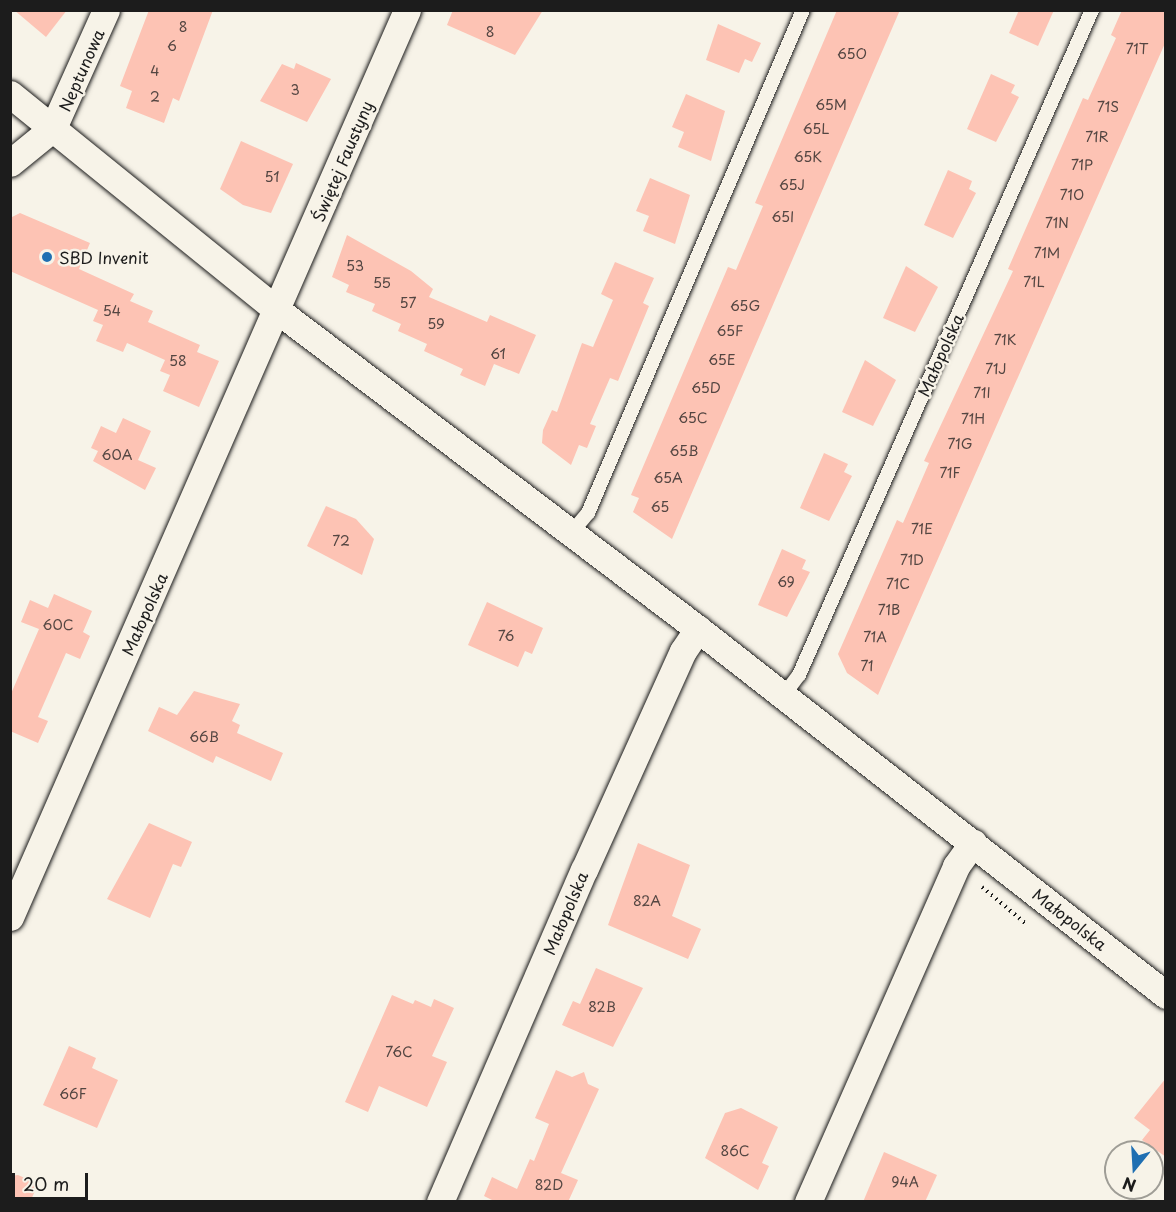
<!DOCTYPE html>
<html>
<head>
<meta charset="utf-8">
<style>
	body { margin:0 }
	#map { position:relative; width:1176px; height:1212px; overflow:hidden; background:#f7f3e8; font-family:"Playpen Sans",sans-serif }
	div>[style] { position:absolute }
	.building>* { inset:0; background:#fdc3b4 }
	.path>* { height:4px; margin-top:-2px; transform-origin:0; background:repeating-linear-gradient(90deg,#1c1c1c 0 1.5px,transparent 0 6px) }
	.roads { filter:drop-shadow(0 0 2px #1c1c1c) drop-shadow(0 0 2px #1c1c1c) }
	.service>* { height:14px; margin:-7px; padding:0 7px; transform-origin:7px; border-radius:7px; background:#f7f3e8 }
	.minor>* { height:27px; margin:-13.5px; padding:0 13.5px; transform-origin:13.5px; border-radius:13.5px; background:#f7f3e8 }
	.dots>* { width:16px; height:16px; translate:-50% -50%; box-sizing:border-box; border:3px solid #f7f3e8; border-radius:50% }
	span { translate:-50% -50%; white-space:nowrap; text-align:center; line-height:1.15; -webkit-text-stroke:5px #f7f3e8; paint-order:stroke }
	.number-label { font-size:14px; color:#544642 }
	.number-label span { -webkit-text-stroke-width:0 }
	.street-label { font-size:16px; color:#1c1c1c }
	.poi-label { font-size:16px; color:#1c1c1c }
	.left { translate:0 -50%; text-align:left }
	.frame { position:absolute; inset:0; border:12px solid #1c1c1c; pointer-events:none }
	.north { position:absolute; left:1104px; top:1140px; width:60px; height:60px; box-sizing:border-box; background:#f7f3e8; border:2px solid #9f9d96; border-radius:50%; rotate:198deg; font-size:16px; font-weight:700; line-height:24px; text-align:center; color:#1c1c1c }
	.north::after { content:''; display:block; margin:auto; width:21px; height:27px; background:#1f6fb2; clip-path:polygon(50% 0,100% 100%,50% 72%,0 100%) }
	.scale { position:absolute; left:12px; top:1173px; width:76px; height:27px; box-sizing:border-box; border:3px solid #1c1c1c; border-top:0; padding-left:8px; font-size:18px; line-height:21px; white-space:nowrap; color:#1c1c1c; -webkit-text-stroke:4px #f7f3e8; paint-order:stroke }
</style>
</head>
<body>
<div id="map">
	<div class="building">
		<div style="clip-path:polygon(14px 10px,67px 10px,46px 37px)"></div>
		<div style="clip-path:polygon(149px 10px,213px 10px,179px 101px,173px 98px,164px 123px,126px 108px,132px 91px,120px 86px)"></div>
		<div style="clip-path:polygon(453px 10px,543px 10px,515px 55px,447px 25px)"></div>
		<div style="clip-path:polygon(837px 10px,900px 10px,672px 539px,633px 512px,639px 498px,631px 495px,728px 267px,736px 270px,763px 206px,755px 203px)"></div>
		<div style="clip-path:polygon(1019px 10px,1054px 10px,1038px 46px,1009px 33px)"></div>
		<div style="clip-path:polygon(1122px 10px,1166px 10px,1166px 41px,878px 695px,847px 673px,838px 654px,897px 520px,903px 523px,929px 463px,924px 461px,1013px 271px,1008px 269px,1083px 98px,1088px 100px,1116px 38px,1111px 35px)"></div>
		<div style="clip-path:polygon(718px 24px,761px 43px,752px 62px,745px 59px,739px 73px,706px 60px)"></div>
		<div style="clip-path:polygon(296px 63px,331px 79px,307px 122px,260px 101px,282px 64px,294px 69px)"></div>
		<div style="clip-path:polygon(991px 74px,1015px 85px,1011px 93px,1019px 97px,996px 142px,967px 129px)"></div>
		<div style="clip-path:polygon(686px 94px,725px 111px,711px 161px,678px 147px,684px 132px,672px 127px)"></div>
		<div style="clip-path:polygon(241px 141px,293px 164px,271px 213px,243px 205px,220px 189px)"></div>
		<div style="clip-path:polygon(948px 170px,972px 181px,969px 189px,976px 193px,953px 238px,924px 225px)"></div>
		<div style="clip-path:polygon(650px 178px,690px 195px,675px 244px,643px 231px,649px 216px,636px 211px)"></div>
		<div style="clip-path:polygon(20px 213px,90px 243px,79px 269px,134px 294px,130px 301px,153px 311px,148px 322px,200px 345px,197px 352px,219px 361px,199px 407px,163px 391px,170px 375px,160px 371px,165px 360px,127px 343px,123px 352px,96px 341px,103px 325px,93px 321px,98px 310px,10px 271px,10px 218px)"></div>
		<div style="clip-path:polygon(347px 235px,411px 271px,433px 289px,429px 297px,487px 322px,490px 315px,536px 335px,519px 374px,494px 364px,485px 386px,460px 375px,463px 369px,424px 351px,427px 344px,398px 331px,401px 324px,372px 311px,375px 304px,346px 292px,349px 285px,332px 277px)"></div>
		<div style="clip-path:polygon(615px 262px,654px 278px,643px 303px,649px 306px,618px 381px,610px 378px,590px 424px,596px 426px,587px 448px,579px 445px,571px 465px,542px 443px,543px 430px,552px 410px,557px 412px,582px 343px,593px 347px,613px 300px,601px 294px)"></div>
		<div style="clip-path:polygon(906px 266px,938px 287px,915px 332px,883px 318px)"></div>
		<div style="clip-path:polygon(865px 360px,896px 380px,873px 426px,842px 412px)"></div>
		<div style="clip-path:polygon(123px 418px,151px 431px,138px 460px,156px 468px,145px 490px,93px 461px,98px 451px,91px 448px,101px 426px,116px 433px)"></div>
		<div style="clip-path:polygon(824px 453px,848px 464px,844px 472px,852px 476px,829px 521px,800px 508px)"></div>
		<div style="clip-path:polygon(326px 506px,356px 519px,374px 539px,362px 575px,307px 546px)"></div>
		<div style="clip-path:polygon(782px 549px,806px 560px,802px 569px,810px 572px,787px 617px,758px 605px)"></div>
		<div style="clip-path:polygon(54px 594px,92px 611px,83px 632px,90px 636px,80px 659px,66px 653px,38px 717px,48px 721px,38px 743px,10px 731px,10px 696px,39px 629px,21px 622px,30px 600px,48px 608px)"></div>
		<div style="clip-path:polygon(487px 602px,543px 628px,532px 654px,525px 651px,518px 667px,468px 645px)"></div>
		<div style="clip-path:polygon(194px 691px,240px 704px,232px 721px,240px 725px,237px 733px,283px 753px,271px 781px,216px 756px,213px 763px,148px 731px,159px 707px,177px 715px)"></div>
		<div style="clip-path:polygon(149px 823px,192px 842px,181px 867px,173px 864px,150px 918px,107px 899px)"></div>
		<div style="clip-path:polygon(638px 843px,690px 865px,672px 916px,701px 929px,688px 959px,608px 925px)"></div>
		<div style="clip-path:polygon(596px 968px,643px 988px,613px 1047px,562px 1025px,573px 1001px,580px 1004px)"></div>
		<div style="clip-path:polygon(392px 995px,413px 1004px,415px 1000px,431px 1007px,434px 999px,454px 1008px,432px 1056px,447px 1062px,427px 1107px,379px 1086px,368px 1112px,345px 1102px)"></div>
		<div style="clip-path:polygon(69px 1046px,96px 1058px,92px 1068px,118px 1080px,97px 1128px,43px 1105px)"></div>
		<div style="clip-path:polygon(556px 1070px,572px 1077px,584px 1072px,588px 1084px,599px 1089px,561px 1173px,578px 1180px,568px 1202px,496px 1202px,484px 1196px,492px 1177px,517px 1189px,530px 1159px,534px 1161px,549px 1124px,535px 1118px)"></div>
		<div style="clip-path:polygon(1166px 1078px,1166px 1157px,1142px 1140px,1150px 1130px,1134px 1118px)"></div>
		<div style="clip-path:polygon(741px 1108px,778px 1127px,762px 1163px,769px 1166px,758px 1190px,705px 1158px,725px 1113px)"></div>
		<div style="clip-path:polygon(884px 1152px,937px 1175px,925px 1202px,863px 1202px)"></div>
		<div style="clip-path:polygon(18px 1175px,38px 1184px,30px 1202px,10px 1202px,10px 1176px)"></div>
	</div>
	<div class="path">
		<div style="left:982px;top:887px;width:56px;rotate:39.9deg"></div>
	</div>
	<div class="roads">
		<div class="service">
			<div style="left:572px;top:532px;width:25px;rotate:-50deg"></div>
			<div style="left:588px;top:513px;width:547px;rotate:-66.86deg"></div>
			<div style="left:783px;top:696px;width:26px;rotate:-53deg"></div>
			<div style="left:799px;top:675px;width:727px;rotate:-66.22deg"></div>
		</div>
		<div class="minor">
			<div style="left:10px;top:94px;width:343px;rotate:39deg"></div>
			<div style="left:277px;top:310px;width:528px;rotate:37.15deg"></div>
			<div style="left:698px;top:629px;width:594px;rotate:38.03deg"></div>
			<div style="left:10px;top:163px;width:55px;rotate:-39.1deg"></div>
			<div style="left:53px;top:128px;width:129px;rotate:-65.8deg"></div>
			<div style="left:10px;top:917px;width:990px;rotate:-66.36deg"></div>
			<div style="left:440px;top:1202px;width:362px;rotate:-66.6deg"></div>
			<div style="left:584px;top:870px;width:240px;rotate:-65.7deg"></div>
			<div style="left:683px;top:651px;width:27px;rotate:-56deg"></div>
			<div style="left:808px;top:1202px;width:367px;rotate:-66.2deg"></div>
			<div style="left:956px;top:866px;width:29px;rotate:-54deg"></div>
		</div>
	</div>
	<div class="dots">
		<div style="left:47px;top:257px;background:#1f6fb2"></div>
	</div>
	<div class="number-label">
		<span style="left:183px;top:27px">8</span>
		<span style="left:490px;top:32px">8</span>
		<span style="left:172px;top:46px">6</span>
		<span style="left:1137px;top:49px">71T</span>
		<span style="left:852px;top:54px">65O</span>
		<span style="left:155px;top:71px">4</span>
		<span style="left:295px;top:90px">3</span>
		<span style="left:155px;top:97px">2</span>
		<span style="left:831px;top:105px">65M</span>
		<span style="left:1108px;top:107px">71S</span>
		<span style="left:816px;top:129px">65L</span>
		<span style="left:1097px;top:137px">71R</span>
		<span style="left:808px;top:157px">65K</span>
		<span style="left:1082px;top:165px">71P</span>
		<span style="left:272px;top:177px">51</span>
		<span style="left:792px;top:185px">65J</span>
		<span style="left:1072px;top:195px">71O</span>
		<span style="left:783px;top:217px">65I</span>
		<span style="left:1057px;top:223px">71N</span>
		<span style="left:1047px;top:253px">71M</span>
		<span style="left:355px;top:266px">53</span>
		<span style="left:1034px;top:282px">71L</span>
		<span style="left:382px;top:283px">55</span>
		<span style="left:408px;top:303px">57</span>
		<span style="left:745px;top:306px">65G</span>
		<span style="left:112px;top:311px">54</span>
		<span style="left:436px;top:324px">59</span>
		<span style="left:730px;top:331px">65F</span>
		<span style="left:1005px;top:340px">71K</span>
		<span style="left:498px;top:354px">61</span>
		<span style="left:722px;top:360px">65E</span>
		<span style="left:178px;top:361px">58</span>
		<span style="left:996px;top:369px">71J</span>
		<span style="left:706px;top:388px">65D</span>
		<span style="left:982px;top:393px">71I</span>
		<span style="left:693px;top:418px">65C</span>
		<span style="left:973px;top:419px">71H</span>
		<span style="left:960px;top:444px">71G</span>
		<span style="left:684px;top:451px">65B</span>
		<span style="left:117px;top:455px">60A</span>
		<span style="left:950px;top:473px">71F</span>
		<span style="left:668px;top:478px">65A</span>
		<span style="left:660px;top:507px">65</span>
		<span style="left:922px;top:529px">71E</span>
		<span style="left:341px;top:541px">72</span>
		<span style="left:912px;top:560px">71D</span>
		<span style="left:786px;top:582px">69</span>
		<span style="left:898px;top:584px">71C</span>
		<span style="left:889px;top:610px">71B</span>
		<span style="left:58px;top:625px">60C</span>
		<span style="left:506px;top:636px">76</span>
		<span style="left:875px;top:637px">71A</span>
		<span style="left:867px;top:666px">71</span>
		<span style="left:204px;top:737px">66B</span>
		<span style="left:647px;top:901px">82A</span>
		<span style="left:602px;top:1007px">82B</span>
		<span style="left:399px;top:1052px">76C</span>
		<span style="left:73px;top:1094px">66F</span>
		<span style="left:735px;top:1151px">86C</span>
		<span style="left:905px;top:1182px">94A</span>
		<span style="left:549px;top:1185px">82D</span>
	</div>
	<div class="street-label">
		<span style="left:81px;top:70px;rotate:-66deg">Neptunowa</span>
		<span style="left:342px;top:161px;rotate:-67deg">Świętej Faustyny</span>
		<span style="left:940px;top:355px;rotate:-66deg">Małopolska</span>
		<span style="left:144px;top:614px;rotate:-66deg">Małopolska</span>
		<span style="left:565px;top:913px;rotate:-67deg">Małopolska</span>
		<span style="left:1070px;top:919px;rotate:38deg">Małopolska</span>
	</div>
	<div class="poi-label">
		<span class="left" style="left:59px;top:257px">SBD Invenit</span>
	</div>
	<div class="frame"></div>
	<div class="north">N</div>
	<div class="scale">20 m</div>
</div>
</body>
</html>
